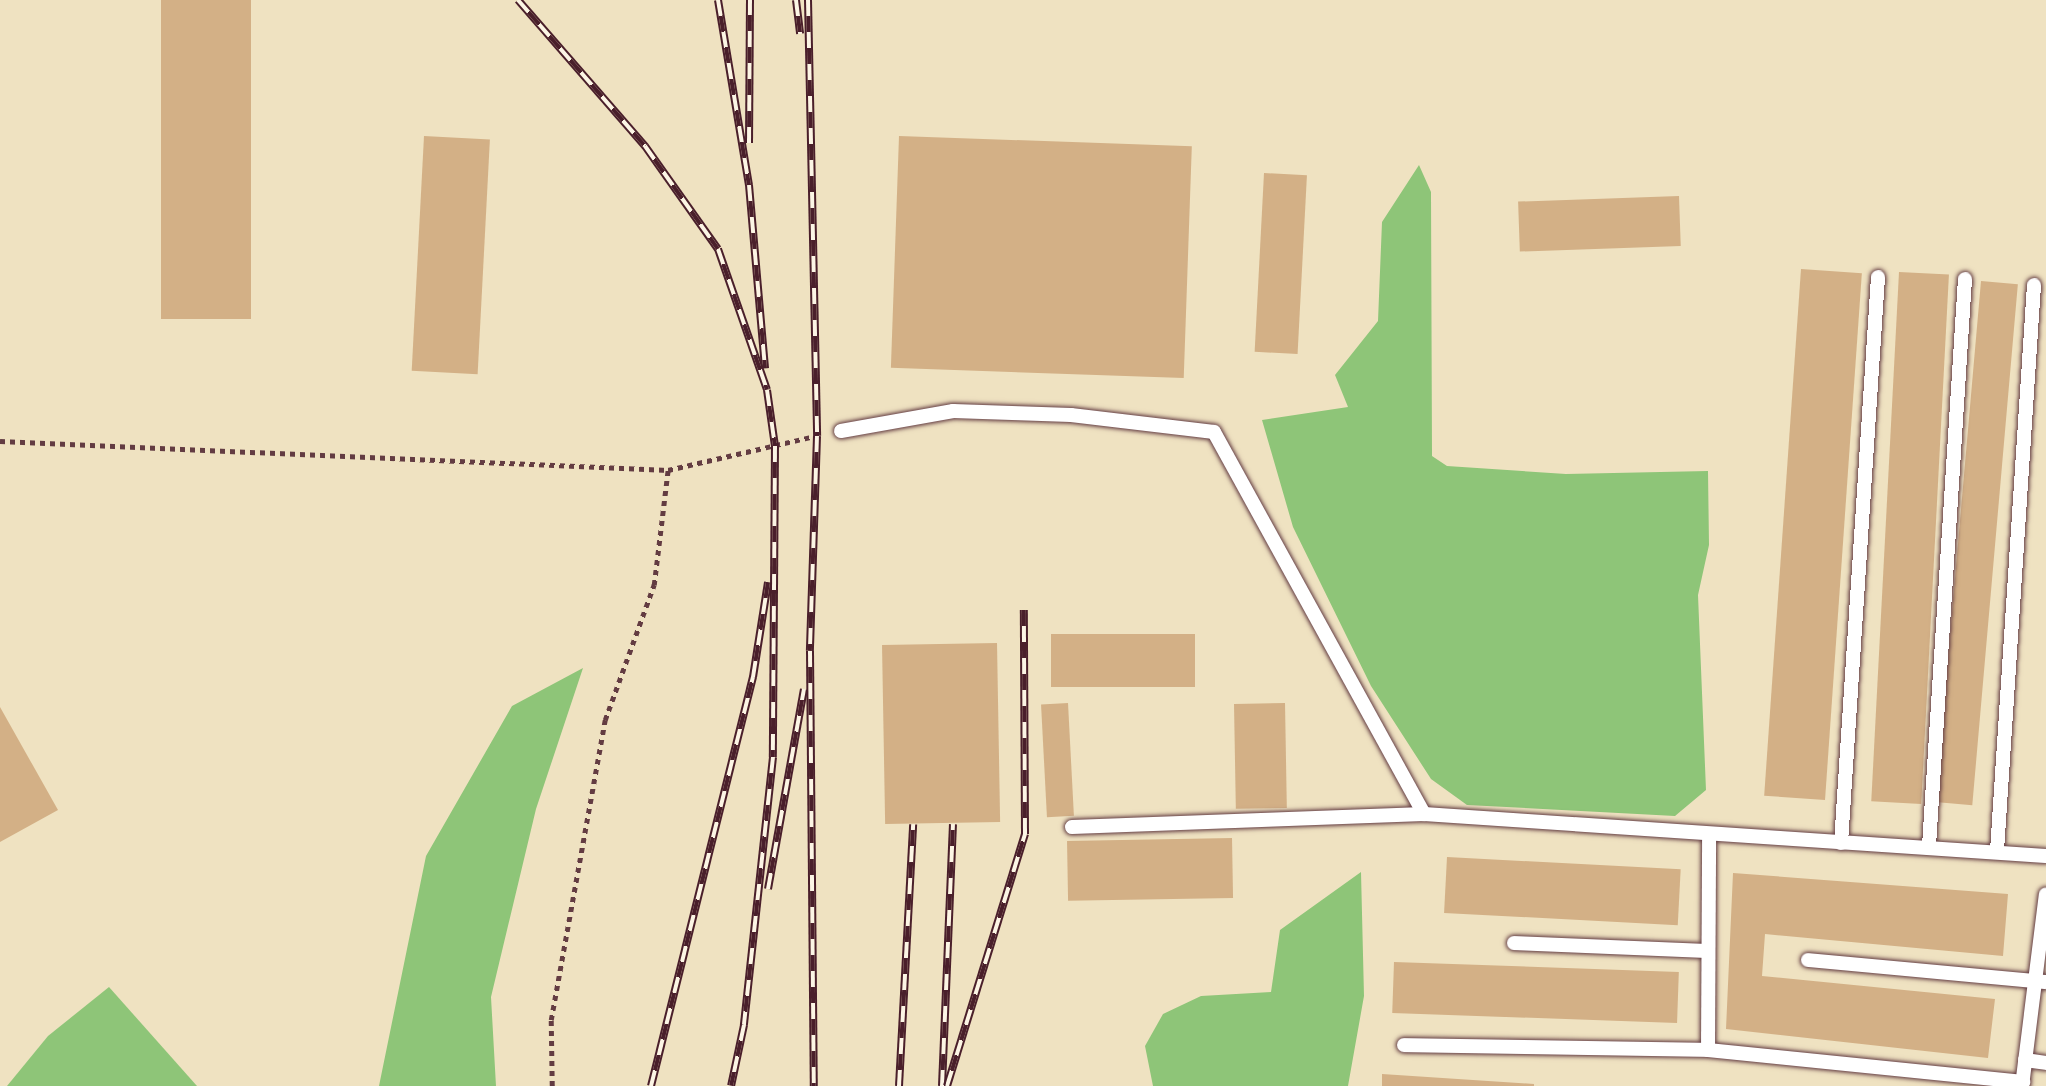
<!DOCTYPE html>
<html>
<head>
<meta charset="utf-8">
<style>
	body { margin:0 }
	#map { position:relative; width:2046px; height:1086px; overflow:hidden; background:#efe2c1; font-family:"Balsamiq Sans",sans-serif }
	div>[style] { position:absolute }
	.green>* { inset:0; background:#8ec578 }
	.building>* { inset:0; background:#d3b086; transform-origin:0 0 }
	.path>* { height:4.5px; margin-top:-2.25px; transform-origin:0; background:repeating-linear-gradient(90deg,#633c42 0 5px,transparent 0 10px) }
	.roads { filter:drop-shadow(0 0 2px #633c42) drop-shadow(0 0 2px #633c42) }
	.lane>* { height:14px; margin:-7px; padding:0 7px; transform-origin:7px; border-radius:7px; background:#fff }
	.rail>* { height:8px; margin-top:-4px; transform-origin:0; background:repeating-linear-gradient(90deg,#fcf5e5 0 16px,#4a1f2b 0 32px); box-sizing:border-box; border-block:2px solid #4a1f2b }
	span { translate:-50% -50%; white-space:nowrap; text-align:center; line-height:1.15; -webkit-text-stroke:6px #fcf5e5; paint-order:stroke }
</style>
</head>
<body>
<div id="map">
	<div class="green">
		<div style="clip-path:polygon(1419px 165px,1431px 192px,1432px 456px,1447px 466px,1566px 474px,1708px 471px,1709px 545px,1698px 595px,1706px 790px,1675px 816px,1467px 805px,1431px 779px,1371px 686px,1293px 527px,1262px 420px,1348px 407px,1335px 375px,1378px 321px,1382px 222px)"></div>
		<div style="clip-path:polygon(583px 668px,536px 809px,491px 997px,496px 1086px,379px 1086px,426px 856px,512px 706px)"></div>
		<div style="clip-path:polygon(1361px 872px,1364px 996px,1348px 1086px,1153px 1086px,1145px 1046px,1163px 1014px,1201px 996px,1271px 992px,1280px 930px)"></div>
		<div style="clip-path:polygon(109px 987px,197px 1086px,7px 1086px,48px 1036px)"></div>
	</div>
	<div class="building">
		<div style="left:161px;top:0;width:90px;height:319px"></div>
		<div style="left:424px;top:136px;width:66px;height:235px;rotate:3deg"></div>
		<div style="left:899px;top:136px;width:293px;height:232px;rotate:2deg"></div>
		<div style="left:1264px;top:173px;width:43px;height:179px;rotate:3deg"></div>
		<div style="left:1679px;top:196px;width:50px;height:161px;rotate:88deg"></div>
		<div style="left:1801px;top:269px;width:61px;height:528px;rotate:4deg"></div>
		<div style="left:1899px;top:272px;width:50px;height:530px;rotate:3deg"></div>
		<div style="left:1981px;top:281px;width:37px;height:523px;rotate:5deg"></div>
		<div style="left:1195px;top:634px;width:53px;height:144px;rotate:90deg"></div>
		<div style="left:997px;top:643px;width:179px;height:115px;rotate:89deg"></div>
		<div style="left:1068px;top:703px;width:113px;height:27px;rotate:87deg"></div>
		<div style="left:1285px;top:703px;width:105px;height:51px;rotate:89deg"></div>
		<div style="clip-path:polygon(0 707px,58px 810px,0 842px)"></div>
		<div style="left:1232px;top:838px;width:60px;height:165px;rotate:89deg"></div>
		<div style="left:1447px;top:857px;width:234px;height:56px;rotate:3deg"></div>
		<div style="clip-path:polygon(1733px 873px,2008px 894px,2003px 956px,1765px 934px,1762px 976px,1995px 999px,1988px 1058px,1726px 1029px)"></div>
		<div style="left:1394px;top:962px;width:285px;height:51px;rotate:2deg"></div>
		<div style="clip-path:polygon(1382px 1074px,1534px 1084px,1534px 1086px,1382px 1086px)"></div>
	</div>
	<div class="path">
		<div style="left:0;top:441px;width:669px;rotate:2.49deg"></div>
		<div style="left:668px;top:470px;width:156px;rotate:-13deg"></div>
		<div style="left:552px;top:1086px;width:66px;rotate:-90.9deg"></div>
		<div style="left:551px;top:1020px;width:305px;rotate:-79.8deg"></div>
		<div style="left:605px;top:720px;width:144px;rotate:-70.1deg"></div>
		<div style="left:654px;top:585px;width:116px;rotate:-83.1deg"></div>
	</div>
	<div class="roads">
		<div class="lane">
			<div style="left:841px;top:431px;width:114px;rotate:-10.1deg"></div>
			<div style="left:953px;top:411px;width:118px;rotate:1.9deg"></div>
			<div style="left:1071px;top:415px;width:144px;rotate:6.8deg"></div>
			<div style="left:1214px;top:432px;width:436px;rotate:61.2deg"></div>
			<div style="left:1424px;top:814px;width:623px;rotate:3.86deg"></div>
			<div style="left:1072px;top:827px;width:352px;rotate:-2.1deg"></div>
			<div style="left:1841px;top:843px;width:567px;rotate:-86.26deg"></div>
			<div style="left:1929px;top:846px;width:568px;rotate:-86.37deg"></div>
			<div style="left:1997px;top:851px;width:567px;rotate:-86.26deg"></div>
			<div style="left:1514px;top:943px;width:192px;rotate:2.4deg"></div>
			<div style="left:1808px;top:960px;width:239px;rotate:5.3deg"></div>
			<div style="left:1404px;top:1045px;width:304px;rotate:0.9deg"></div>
			<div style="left:1708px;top:1050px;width:317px;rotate:5.8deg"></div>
			<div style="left:1708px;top:1050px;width:215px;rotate:-89.7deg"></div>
			<div style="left:2025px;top:1060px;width:21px;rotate:8deg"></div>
			<div style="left:2022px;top:1086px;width:193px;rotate:-82.9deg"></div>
		</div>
	</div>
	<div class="rail">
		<div style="left:518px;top:0;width:194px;rotate:49deg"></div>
		<div style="left:645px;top:146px;width:126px;rotate:54.7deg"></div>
		<div style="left:718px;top:249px;width:149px;rotate:70.8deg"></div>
		<div style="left:767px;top:390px;width:57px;rotate:81.9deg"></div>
		<div style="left:775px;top:446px;width:311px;rotate:90.4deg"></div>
		<div style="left:773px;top:757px;width:270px;rotate:96.2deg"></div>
		<div style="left:744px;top:1025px;width:62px;rotate:102deg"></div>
		<div style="left:718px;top:0;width:188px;rotate:80.5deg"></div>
		<div style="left:749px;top:185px;width:184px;rotate:85deg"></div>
		<div style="left:796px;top:0;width:34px;rotate:83deg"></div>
		<div style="left:808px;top:0;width:436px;rotate:88.8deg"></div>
		<div style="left:817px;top:436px;width:215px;rotate:91.9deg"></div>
		<div style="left:810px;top:651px;width:435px;rotate:89.5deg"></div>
		<div style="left:749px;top:143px;width:143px;rotate:-89.6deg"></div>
		<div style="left:768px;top:889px;width:203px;rotate:-79.8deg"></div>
		<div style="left:651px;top:1086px;width:422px;rotate:-76deg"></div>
		<div style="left:753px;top:677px;width:96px;rotate:-81deg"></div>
		<div style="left:899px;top:1086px;width:262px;rotate:-86.9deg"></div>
		<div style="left:942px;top:1086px;width:262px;rotate:-87.6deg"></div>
		<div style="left:947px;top:1086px;width:264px;rotate:-72.8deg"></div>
		<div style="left:1025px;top:834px;width:224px;rotate:-90.3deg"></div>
	</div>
</div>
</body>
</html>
